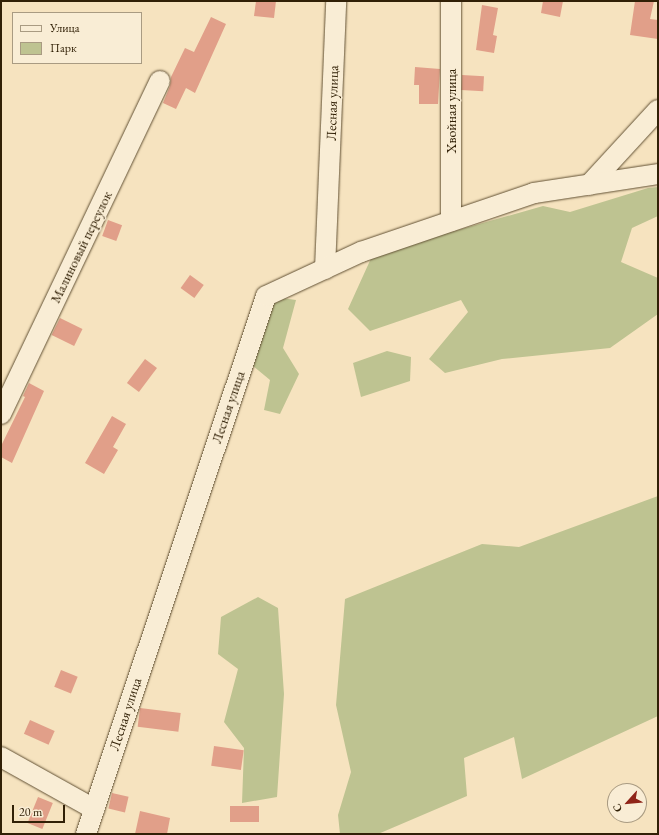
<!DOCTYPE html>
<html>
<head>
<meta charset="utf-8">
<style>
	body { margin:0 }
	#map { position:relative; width:659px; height:835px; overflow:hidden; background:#f6e3bf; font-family:"EB Garamond",serif }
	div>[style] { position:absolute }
	.green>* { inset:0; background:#bec391 }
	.building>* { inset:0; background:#e19f89; transform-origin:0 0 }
	.roads { filter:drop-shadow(0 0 1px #625134) drop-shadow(0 0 1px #625134) }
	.minor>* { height:20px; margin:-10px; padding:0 10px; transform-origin:10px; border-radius:10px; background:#f9edd5 }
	span { translate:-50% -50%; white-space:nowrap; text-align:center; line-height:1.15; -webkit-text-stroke:3px #f9edd5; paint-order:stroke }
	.street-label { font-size:14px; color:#312006 }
	.frame { position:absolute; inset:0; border:2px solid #312006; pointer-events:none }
	.legend { position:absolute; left:12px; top:12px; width:130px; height:52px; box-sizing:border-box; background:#f9edd5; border:1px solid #a99b82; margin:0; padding:5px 7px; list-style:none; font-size:12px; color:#312006 }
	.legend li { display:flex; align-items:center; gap:8px; height:20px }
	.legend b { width:20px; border:1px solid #a99b82 }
	.north { position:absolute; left:607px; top:783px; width:40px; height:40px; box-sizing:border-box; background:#f9edd5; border:1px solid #a99b82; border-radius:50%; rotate:243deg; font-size:11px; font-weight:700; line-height:16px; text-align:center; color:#312006 }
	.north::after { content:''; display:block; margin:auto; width:14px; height:18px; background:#8f2418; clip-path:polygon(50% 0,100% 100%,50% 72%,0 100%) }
	.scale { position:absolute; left:12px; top:805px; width:53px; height:18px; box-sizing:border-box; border:2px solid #312006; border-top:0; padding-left:5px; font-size:12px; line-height:14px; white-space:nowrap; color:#312006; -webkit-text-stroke:3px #f9edd5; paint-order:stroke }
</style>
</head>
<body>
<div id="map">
	<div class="green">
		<div style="clip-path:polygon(658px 187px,658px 216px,632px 228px,621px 262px,658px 278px,658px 314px,610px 348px,502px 359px,445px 373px,429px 359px,468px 312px,461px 300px,370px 331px,348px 309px,373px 254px,543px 206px,570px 212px,648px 188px)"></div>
		<div style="clip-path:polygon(275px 297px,296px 300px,283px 348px,299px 374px,280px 414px,264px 410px,270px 380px,253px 366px)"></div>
		<div style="clip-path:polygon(387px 351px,411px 357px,410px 381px,361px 397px,353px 363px)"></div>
		<div style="clip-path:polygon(658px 496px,658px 716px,522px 779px,514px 737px,464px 758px,467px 796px,378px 834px,340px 834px,338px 815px,351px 772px,336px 705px,345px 599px,482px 544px,519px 547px)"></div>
		<div style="clip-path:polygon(258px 597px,278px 608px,284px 694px,277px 797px,242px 803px,244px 748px,224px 722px,238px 669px,218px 654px,221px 617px)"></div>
	</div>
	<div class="building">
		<div style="clip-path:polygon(256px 1px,276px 1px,274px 18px,254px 16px)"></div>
		<div style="clip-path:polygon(543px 1px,563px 1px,560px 17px,541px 13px)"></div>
		<div style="clip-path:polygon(635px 1px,654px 1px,650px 19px,658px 20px,658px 39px,630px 35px)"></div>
		<div style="clip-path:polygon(482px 5px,498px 8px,493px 35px,497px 36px,494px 53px,476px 50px)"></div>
		<div style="clip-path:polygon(211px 17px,226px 24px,195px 93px,186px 88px,176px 109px,163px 103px,170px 86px,171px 77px,185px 48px,194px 52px)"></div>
		<div style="clip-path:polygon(415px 67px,440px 69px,438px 104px,419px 104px,419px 85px,414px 85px)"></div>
		<div style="left:462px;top:75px;width:22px;height:15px;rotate:3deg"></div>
		<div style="left:108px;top:220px;width:15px;height:17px;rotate:20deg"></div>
		<div style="left:190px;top:275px;width:17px;height:16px;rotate:36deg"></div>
		<div style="left:60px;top:318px;width:25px;height:19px;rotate:26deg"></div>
		<div style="left:145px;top:359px;width:15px;height:30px;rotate:37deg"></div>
		<div style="clip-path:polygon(29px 383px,44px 391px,12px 463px,1px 457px,1px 446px,25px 397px,23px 396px)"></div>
		<div style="clip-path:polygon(112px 416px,126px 424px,113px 447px,118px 450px,104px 474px,85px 463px)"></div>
		<div style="left:61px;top:670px;width:18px;height:18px;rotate:22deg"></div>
		<div style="left:140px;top:708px;width:41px;height:19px;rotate:7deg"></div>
		<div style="left:30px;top:720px;width:27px;height:15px;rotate:24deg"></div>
		<div style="left:214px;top:746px;width:30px;height:20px;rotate:8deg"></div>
		<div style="left:112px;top:793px;width:17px;height:16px;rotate:13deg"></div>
		<div style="left:38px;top:797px;width:16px;height:28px;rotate:22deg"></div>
		<div style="left:230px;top:806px;width:29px;height:16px"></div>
		<div style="clip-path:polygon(140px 811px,170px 818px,167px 834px,135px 834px)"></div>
	</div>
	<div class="roads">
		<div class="minor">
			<div style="left:589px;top:185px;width:102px;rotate:-47.4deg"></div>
			<div style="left:451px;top:221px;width:220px;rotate:-90deg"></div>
			<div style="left:325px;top:269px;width:268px;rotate:-87.6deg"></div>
			<div style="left:1px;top:414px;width:369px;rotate:-64.5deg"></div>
			<div style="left:1px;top:757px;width:107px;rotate:29.2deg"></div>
			<div style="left:86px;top:834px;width:567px;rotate:-71.5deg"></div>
			<div style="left:266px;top:296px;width:105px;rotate:-24.9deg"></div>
			<div style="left:361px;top:252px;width:183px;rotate:-18.8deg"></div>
			<div style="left:534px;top:193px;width:125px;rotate:-8.7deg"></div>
		</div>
	</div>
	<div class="street-label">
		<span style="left:332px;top:103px;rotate:-88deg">Лесная улица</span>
		<span style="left:451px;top:111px;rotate:-90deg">Хвойная улица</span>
		<span style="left:81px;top:247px;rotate:-64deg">Малиновый переулок</span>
		<span style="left:228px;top:407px;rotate:-71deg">Лесная улица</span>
		<span style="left:125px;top:714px;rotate:-72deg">Лесная улица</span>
	</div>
	<div class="frame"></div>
	<ul class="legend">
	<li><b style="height:5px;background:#f9edd5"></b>Улица</li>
	<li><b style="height:11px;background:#bec391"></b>Парк</li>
	</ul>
	<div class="north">С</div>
	<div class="scale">20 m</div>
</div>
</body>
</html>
